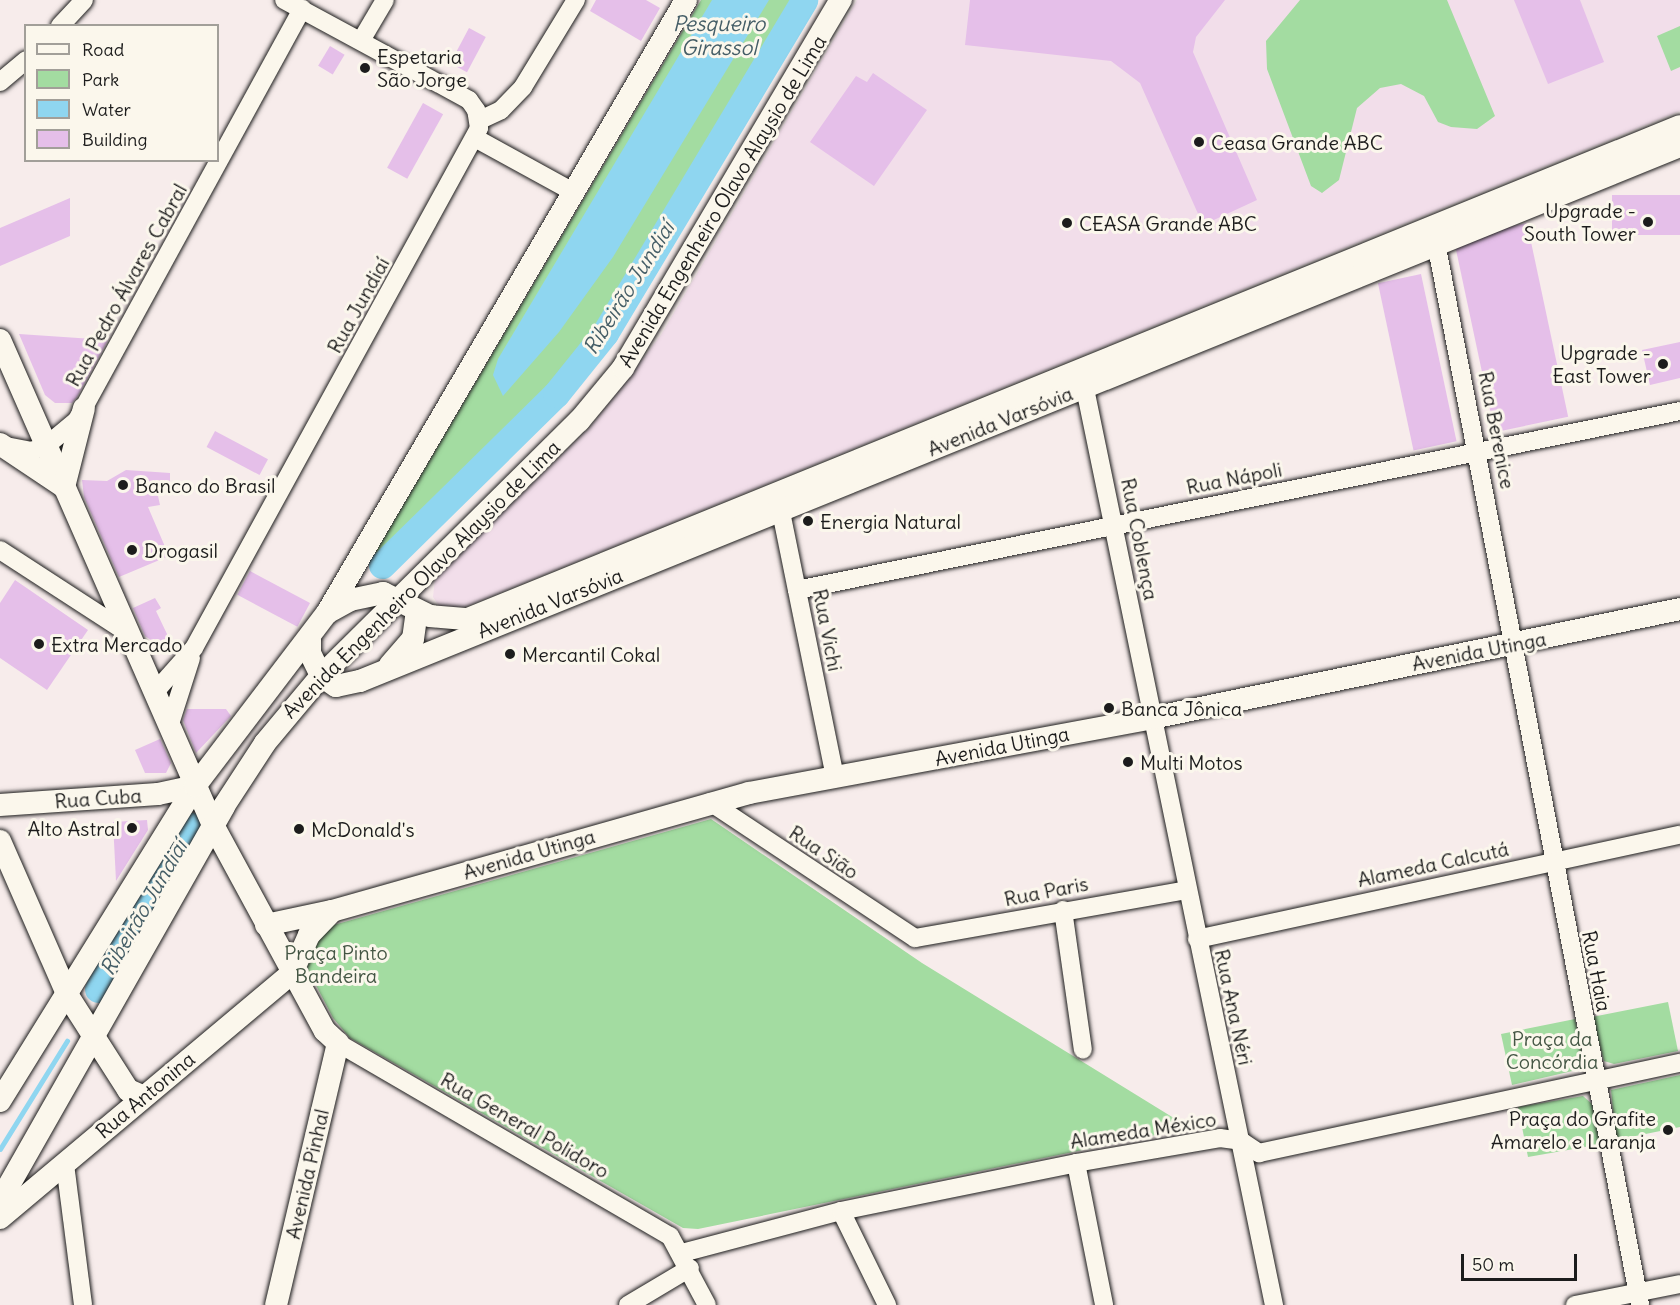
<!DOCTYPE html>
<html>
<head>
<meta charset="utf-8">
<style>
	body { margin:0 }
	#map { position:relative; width:1680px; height:1305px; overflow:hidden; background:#f7eceb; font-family:Delius,sans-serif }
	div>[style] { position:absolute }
	.built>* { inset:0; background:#f2deea }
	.green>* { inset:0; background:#a3dca1 }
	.water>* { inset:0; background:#8fd6f0 }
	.stream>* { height:4.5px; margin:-2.25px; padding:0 2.25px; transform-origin:2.25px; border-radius:2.25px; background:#8fd6f0 }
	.river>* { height:27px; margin:-13.5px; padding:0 13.5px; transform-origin:13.5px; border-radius:13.5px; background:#8fd6f0 }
	.building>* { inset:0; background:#e5bfe9; transform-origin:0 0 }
	.roads { filter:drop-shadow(0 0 2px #1c1c1c) drop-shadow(0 0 2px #1c1c1c) }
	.minor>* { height:18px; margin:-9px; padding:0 9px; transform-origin:9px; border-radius:9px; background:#fbf7ec }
	.major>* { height:22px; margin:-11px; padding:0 11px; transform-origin:11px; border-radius:11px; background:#fbf7ec }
	.dots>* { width:16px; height:16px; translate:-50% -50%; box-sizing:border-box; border:3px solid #fbf7ec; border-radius:50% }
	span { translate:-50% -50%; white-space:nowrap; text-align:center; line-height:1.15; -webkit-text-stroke:6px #fbf7ec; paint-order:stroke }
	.poi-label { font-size:20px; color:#1c1c1c }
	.left { translate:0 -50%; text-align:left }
	.right { translate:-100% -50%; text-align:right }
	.street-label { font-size:20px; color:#1c1c1c }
	.park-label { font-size:20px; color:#445644 }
	.water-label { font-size:21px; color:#445d66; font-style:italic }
	.legend { position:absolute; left:24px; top:24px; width:195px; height:138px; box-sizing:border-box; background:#fbf7ec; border:2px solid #a29f99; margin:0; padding:8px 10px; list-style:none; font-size:18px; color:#1c1c1c }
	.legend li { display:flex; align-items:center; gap:12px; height:30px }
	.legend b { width:30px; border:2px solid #a29f99 }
	.scale { position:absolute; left:1461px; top:1254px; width:116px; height:27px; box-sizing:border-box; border:3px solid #1c1c1c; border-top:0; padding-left:8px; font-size:18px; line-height:21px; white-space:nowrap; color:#1c1c1c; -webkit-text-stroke:4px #fbf7ec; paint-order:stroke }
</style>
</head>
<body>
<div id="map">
	<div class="built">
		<div style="clip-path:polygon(857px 0,1680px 0,1680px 111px,463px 608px,439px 606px,433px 597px,435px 579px,591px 426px,661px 335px)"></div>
	</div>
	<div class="green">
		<div style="clip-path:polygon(701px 0,795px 0,622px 291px,555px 386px,381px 555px,375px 553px)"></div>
		<div style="clip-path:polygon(1300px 0,1447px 0,1495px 116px,1477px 129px,1451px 127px,1438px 122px,1424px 96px,1401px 84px,1380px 88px,1357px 108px,1339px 180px,1322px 193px,1311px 186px,1267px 69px,1266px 41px)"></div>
		<div style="clip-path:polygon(1680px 26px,1680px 67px,1671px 71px,1657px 36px)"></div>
		<div style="clip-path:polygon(711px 819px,922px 963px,1190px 1128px,698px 1229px,683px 1228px,350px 1038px,333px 1018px,307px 968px,317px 939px,330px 926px)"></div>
		<div style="clip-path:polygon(1668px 1002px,1678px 1051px,1614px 1064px,1604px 1061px,1592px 1017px)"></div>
		<div style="clip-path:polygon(1575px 1019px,1584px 1062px,1581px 1069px,1512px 1085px,1501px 1034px)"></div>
		<div style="clip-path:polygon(1680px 1075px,1680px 1127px,1616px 1140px,1611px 1090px)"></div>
		<div style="clip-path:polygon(1583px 1096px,1592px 1104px,1602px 1144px,1528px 1157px,1518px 1107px)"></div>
	</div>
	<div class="water">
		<div style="clip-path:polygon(712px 0,769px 0,613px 257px,559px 332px,503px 396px,493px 375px,498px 359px)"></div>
	</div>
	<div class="stream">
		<div style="left:0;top:1149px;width:127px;rotate:-58.2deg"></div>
	</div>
	<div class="river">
		<div style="left:382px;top:565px;width:244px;rotate:-44.5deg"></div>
		<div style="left:556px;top:394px;width:78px;rotate:-51.2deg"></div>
		<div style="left:605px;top:333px;width:388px;rotate:-59.1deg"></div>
		<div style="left:98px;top:989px;width:188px;rotate:-60.3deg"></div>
	</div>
	<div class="building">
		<div style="clip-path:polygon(596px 0,646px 0,660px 8px,641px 41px,590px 11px)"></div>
		<div style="clip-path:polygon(970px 0,1225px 0,1196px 37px,1193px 52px,1257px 200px,1203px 225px,1140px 83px,1111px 61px,965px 45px)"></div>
		<div style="clip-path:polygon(1514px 0,1580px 0,1604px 62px,1548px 84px)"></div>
		<div style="left:469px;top:28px;width:19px;height:40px;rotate:28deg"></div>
		<div style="left:330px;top:46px;width:17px;height:23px;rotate:31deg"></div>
		<div style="clip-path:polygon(873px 73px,927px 110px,874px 186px,810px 142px,856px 76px,867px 82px)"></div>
		<div style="left:423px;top:103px;width:23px;height:74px;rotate:29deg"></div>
		<div style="left:1680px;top:195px;width:40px;height:68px;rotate:90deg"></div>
		<div style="clip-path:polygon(70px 198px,70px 236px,0 266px,0 228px)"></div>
		<div style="left:1527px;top:223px;width:198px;height:75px;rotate:78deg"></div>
		<div style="left:1421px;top:274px;width:171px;height:44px;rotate:78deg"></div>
		<div style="clip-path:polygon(19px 334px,108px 340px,77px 397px,72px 403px,55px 403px,45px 395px)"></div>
		<div style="clip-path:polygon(1680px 342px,1680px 378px,1650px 385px,1642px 350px)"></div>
		<div style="left:215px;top:431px;width:60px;height:18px;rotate:28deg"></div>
		<div style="clip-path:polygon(126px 470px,170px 473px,170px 484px,156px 487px,160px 505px,148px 507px,169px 556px,119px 577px,84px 497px,82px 480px,107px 481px)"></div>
		<div style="left:250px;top:571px;width:68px;height:27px;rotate:28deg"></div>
		<div style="clip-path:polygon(15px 580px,88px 630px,47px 690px,0 658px,0 603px)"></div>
		<div style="clip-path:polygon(155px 598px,161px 608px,156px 611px,167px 634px,167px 651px,145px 636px,133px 608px)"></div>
		<div style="clip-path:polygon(187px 709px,226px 709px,231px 716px,196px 753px,183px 720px)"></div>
		<div style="clip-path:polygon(160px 739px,171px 763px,166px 773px,145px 773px,135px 750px)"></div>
		<div style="clip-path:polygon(147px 820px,148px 830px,116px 881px,113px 822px)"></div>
	</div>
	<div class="roads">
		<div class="minor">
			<div style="left:60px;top:26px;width:35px;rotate:-47deg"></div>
			<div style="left:362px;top:39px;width:45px;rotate:-59.5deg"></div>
			<div style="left:0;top:82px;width:34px;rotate:-40deg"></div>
			<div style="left:480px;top:120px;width:23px;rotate:-25deg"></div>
			<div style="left:501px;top:110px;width:32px;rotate:-46deg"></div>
			<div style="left:523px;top:87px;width:102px;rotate:-58.7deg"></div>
			<div style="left:475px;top:138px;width:114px;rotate:28.8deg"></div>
			<div style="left:1434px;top:232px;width:1093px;rotate:79.13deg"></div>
			<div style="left:1082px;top:374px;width:951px;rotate:78.35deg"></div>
			<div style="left:6px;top:446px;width:25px;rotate:11deg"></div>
			<div style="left:31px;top:451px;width:16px;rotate:-18deg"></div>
			<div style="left:46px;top:446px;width:40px;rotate:-40deg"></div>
			<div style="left:77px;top:420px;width:469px;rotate:-61.3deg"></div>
			<div style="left:778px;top:497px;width:287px;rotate:78.5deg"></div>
			<div style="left:0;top:550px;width:153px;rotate:33deg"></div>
			<div style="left:797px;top:590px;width:901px;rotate:-11.46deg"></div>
			<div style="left:154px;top:693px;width:60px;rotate:-48.4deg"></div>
			<div style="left:194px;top:648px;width:593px;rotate:-61.27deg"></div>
			<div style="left:479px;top:128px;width:18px;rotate:-99deg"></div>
			<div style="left:476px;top:110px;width:12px;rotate:-125deg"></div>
			<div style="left:469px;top:100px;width:210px;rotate:-151.6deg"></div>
			<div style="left:169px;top:727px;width:72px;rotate:-72.3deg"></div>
			<div style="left:710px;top:802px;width:246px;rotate:33.6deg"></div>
			<div style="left:915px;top:938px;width:276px;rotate:-10deg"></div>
			<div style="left:1063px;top:910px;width:141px;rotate:81.9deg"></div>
			<div style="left:1197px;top:939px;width:494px;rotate:-12.2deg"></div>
			<div style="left:338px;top:1043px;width:384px;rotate:30.2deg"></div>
			<div style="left:670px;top:1236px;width:78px;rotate:61.8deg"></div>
			<div style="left:1076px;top:1163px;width:145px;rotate:78.8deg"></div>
			<div style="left:65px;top:1164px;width:142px;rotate:82.7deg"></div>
			<div style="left:841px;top:1211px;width:105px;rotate:63.9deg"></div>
			<div style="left:682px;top:1253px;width:164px;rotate:-14.8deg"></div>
			<div style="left:841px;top:1211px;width:240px;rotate:-11.5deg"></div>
			<div style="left:1076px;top:1163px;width:146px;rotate:-9.8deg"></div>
			<div style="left:1220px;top:1138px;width:21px;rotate:8deg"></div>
			<div style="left:1241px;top:1141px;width:22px;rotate:34deg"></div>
			<div style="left:1259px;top:1153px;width:431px;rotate:-12.1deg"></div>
			<div style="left:628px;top:1305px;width:72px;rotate:-30.8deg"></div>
			<div style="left:1575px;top:1305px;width:107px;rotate:-11.3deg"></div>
		</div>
		<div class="major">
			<div style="left:0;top:340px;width:530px;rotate:66.29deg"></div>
			<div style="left:213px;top:825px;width:234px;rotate:61.5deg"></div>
			<div style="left:325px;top:1031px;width:18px;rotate:43deg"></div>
			<div style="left:338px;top:1043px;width:269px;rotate:103.3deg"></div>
			<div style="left:0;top:444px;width:77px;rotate:33.9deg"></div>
			<div style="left:64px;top:487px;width:81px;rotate:-75.8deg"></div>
			<div style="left:327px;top:613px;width:26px;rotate:-29deg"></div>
			<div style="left:350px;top:600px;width:34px;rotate:-12deg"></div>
			<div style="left:383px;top:593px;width:52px;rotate:26.1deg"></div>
			<div style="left:430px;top:616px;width:38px;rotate:5deg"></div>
			<div style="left:468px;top:619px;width:1308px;rotate:-22.13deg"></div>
			<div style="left:310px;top:640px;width:13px;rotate:90deg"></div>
			<div style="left:310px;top:653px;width:25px;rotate:64deg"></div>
			<div style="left:321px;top:676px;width:18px;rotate:34deg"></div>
			<div style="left:336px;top:686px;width:25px;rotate:-12deg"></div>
			<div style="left:360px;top:681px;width:1424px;rotate:-22.06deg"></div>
			<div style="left:390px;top:665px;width:35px;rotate:-49deg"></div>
			<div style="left:413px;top:639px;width:29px;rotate:-82deg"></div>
			<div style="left:0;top:805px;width:158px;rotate:-4deg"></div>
			<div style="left:158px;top:794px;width:38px;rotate:-12deg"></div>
			<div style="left:0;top:841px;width:169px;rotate:66.3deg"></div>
			<div style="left:68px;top:996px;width:112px;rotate:57.4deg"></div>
			<div style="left:128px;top:1090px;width:15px;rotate:23deg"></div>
			<div style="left:266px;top:925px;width:67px;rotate:-12deg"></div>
			<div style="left:332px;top:911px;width:433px;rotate:-15.8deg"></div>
			<div style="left:749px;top:793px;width:410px;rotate:-10.5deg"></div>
			<div style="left:1152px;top:718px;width:539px;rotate:-11.66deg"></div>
			<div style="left:292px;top:973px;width:42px;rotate:-65.9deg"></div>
			<div style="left:309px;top:935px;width:33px;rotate:-46deg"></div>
			<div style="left:0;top:1101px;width:370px;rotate:-58.2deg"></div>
			<div style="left:195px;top:786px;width:218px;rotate:-52.7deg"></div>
			<div style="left:327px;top:613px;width:710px;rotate:-59.64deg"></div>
			<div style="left:0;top:1201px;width:454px;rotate:-60.4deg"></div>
			<div style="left:224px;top:806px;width:75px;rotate:-56.9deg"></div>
			<div style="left:265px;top:743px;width:87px;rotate:-50.1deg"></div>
			<div style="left:321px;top:676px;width:363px;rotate:-44.7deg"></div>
			<div style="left:579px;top:421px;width:69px;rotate:-50.3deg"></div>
			<div style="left:623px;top:368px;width:428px;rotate:-59.4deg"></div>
			<div style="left:0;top:1218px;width:381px;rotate:-40deg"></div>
		</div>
	</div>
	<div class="dots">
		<div style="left:365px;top:68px;background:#1c1c1c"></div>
		<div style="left:1199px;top:142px;background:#1c1c1c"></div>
		<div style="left:1648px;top:222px;background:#1c1c1c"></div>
		<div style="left:1067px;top:223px;background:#1c1c1c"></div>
		<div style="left:1663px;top:364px;background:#1c1c1c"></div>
		<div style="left:123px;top:485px;background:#1c1c1c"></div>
		<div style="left:808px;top:521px;background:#1c1c1c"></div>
		<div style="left:132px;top:550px;background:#1c1c1c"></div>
		<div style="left:39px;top:644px;background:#1c1c1c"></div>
		<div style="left:510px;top:654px;background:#1c1c1c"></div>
		<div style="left:1109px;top:708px;background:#1c1c1c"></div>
		<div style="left:1128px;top:762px;background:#1c1c1c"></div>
		<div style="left:132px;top:828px;background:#1c1c1c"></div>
		<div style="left:299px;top:829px;background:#1c1c1c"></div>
		<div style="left:1668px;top:1130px;background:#1c1c1c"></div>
	</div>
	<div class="poi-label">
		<span class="left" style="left:377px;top:68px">Espetaria<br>São Jorge</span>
		<span class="left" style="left:1211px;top:142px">Ceasa Grande ABC</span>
		<span class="right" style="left:1636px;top:222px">Upgrade -<br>South Tower</span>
		<span class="left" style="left:1079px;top:223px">CEASA Grande ABC</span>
		<span class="right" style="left:1651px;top:364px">Upgrade -<br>East Tower</span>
		<span class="left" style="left:135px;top:485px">Banco do Brasil</span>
		<span class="left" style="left:820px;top:521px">Energia Natural</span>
		<span class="left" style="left:144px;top:550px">Drogasil</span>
		<span class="left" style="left:51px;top:644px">Extra Mercado</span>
		<span class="left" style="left:522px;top:654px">Mercantil Cokal</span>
		<span class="left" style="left:1121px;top:708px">Banca Jônica</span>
		<span class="left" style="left:1140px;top:762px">Multi Motos</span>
		<span class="right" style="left:120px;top:828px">Alto Astral</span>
		<span class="left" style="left:311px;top:829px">McDonald's</span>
		<span class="right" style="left:1656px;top:1130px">Praça do Grafite<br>Amarelo e Laranja</span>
	</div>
	<div class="street-label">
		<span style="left:722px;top:201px;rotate:-59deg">Avenida Engenheiro Olavo Alaysio de Lima</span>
		<span style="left:126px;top:285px;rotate:-61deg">Rua Pedro Álvares Cabral</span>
		<span style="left:358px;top:305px;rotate:-61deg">Rua Jundiaí</span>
		<span style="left:1000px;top:421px;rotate:-22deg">Avenida Varsóvia</span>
		<span style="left:1497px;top:430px;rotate:79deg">Rua Berenice</span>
		<span style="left:1234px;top:478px;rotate:-11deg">Rua Nápoli</span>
		<span style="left:1140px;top:539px;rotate:79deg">Rua Coblença</span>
		<span style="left:421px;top:579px;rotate:-45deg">Avenida Engenheiro Olavo Alaysio de Lima</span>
		<span style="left:550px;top:603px;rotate:-22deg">Avenida Varsóvia</span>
		<span style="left:828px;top:630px;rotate:79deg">Rua Vichi</span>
		<span style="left:1479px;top:651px;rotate:-11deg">Avenida Utinga</span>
		<span style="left:1002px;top:746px;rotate:-11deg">Avenida Utinga</span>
		<span style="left:98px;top:798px;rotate:-4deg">Rua Cuba</span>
		<span style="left:824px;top:852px;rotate:34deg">Rua Sião</span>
		<span style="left:529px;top:854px;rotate:-16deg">Avenida Utinga</span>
		<span style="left:1433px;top:864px;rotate:-12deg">Alameda Calcutá</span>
		<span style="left:1046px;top:891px;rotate:-11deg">Rua Paris</span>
		<span style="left:1597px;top:971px;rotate:79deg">Rua Haia</span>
		<span style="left:1234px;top:1007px;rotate:78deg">Rua Ana Néri</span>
		<span style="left:145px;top:1095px;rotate:-40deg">Rua Antonina</span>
		<span style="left:525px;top:1125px;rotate:30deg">Rua General Polidoro</span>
		<span style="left:1143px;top:1130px;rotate:-9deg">Alameda México</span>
		<span style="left:307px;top:1174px;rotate:-77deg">Avenida Pinhal</span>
	</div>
	<div class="park-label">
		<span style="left:336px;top:964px">Praça Pinto<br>Bandeira</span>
		<span style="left:1552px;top:1050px">Praça da<br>Concórdia</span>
	</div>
	<div class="water-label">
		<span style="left:719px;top:36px">Pesqueiro<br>Girassol</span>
		<span style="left:629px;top:288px;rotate:-58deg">Ribeirão Jundiaí</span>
		<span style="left:144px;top:908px;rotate:-60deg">Ribeirão Jundiaí</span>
	</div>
	<ul class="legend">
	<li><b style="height:8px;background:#fbf7ec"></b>Road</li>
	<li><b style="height:16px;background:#a3dca1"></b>Park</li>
	<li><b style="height:16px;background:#8fd6f0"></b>Water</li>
	<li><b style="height:16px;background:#e5bfe9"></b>Building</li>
	</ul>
	<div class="scale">50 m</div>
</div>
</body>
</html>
